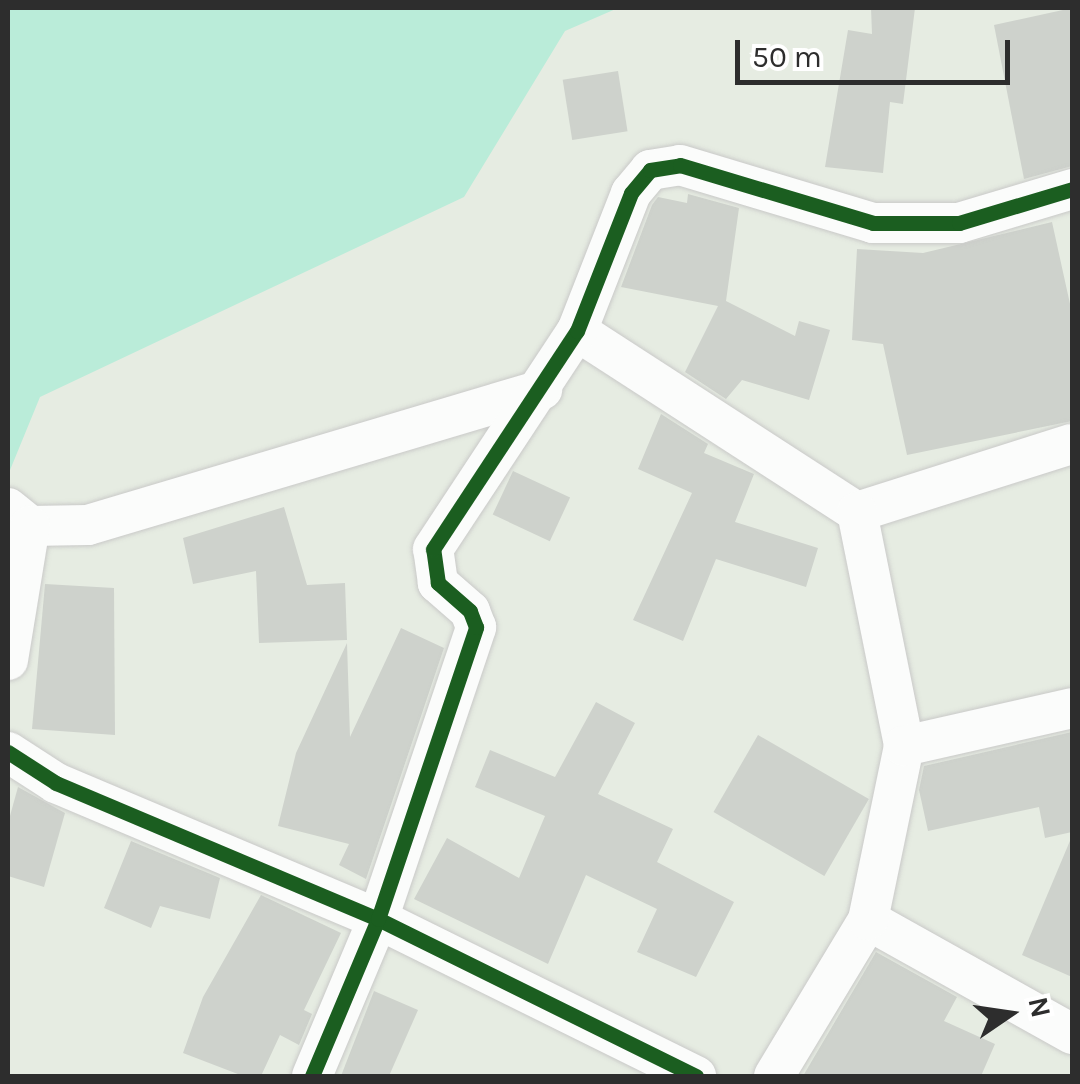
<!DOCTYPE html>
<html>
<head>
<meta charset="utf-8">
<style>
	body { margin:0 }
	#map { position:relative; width:1080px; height:1084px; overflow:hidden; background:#e6ece2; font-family:Karla,sans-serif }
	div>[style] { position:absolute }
	.green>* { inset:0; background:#baecd9 }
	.building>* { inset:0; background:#ced2cc; transform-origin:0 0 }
	.roads { filter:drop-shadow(0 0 2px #c9c9c8) drop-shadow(0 0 2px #c9c9c8) }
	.minor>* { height:40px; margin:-20px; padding:0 20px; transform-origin:20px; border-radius:20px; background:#fbfcfb }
	.cycleway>* { height:15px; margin:-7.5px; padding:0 7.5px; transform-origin:7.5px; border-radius:7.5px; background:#1b5e20 }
	span { translate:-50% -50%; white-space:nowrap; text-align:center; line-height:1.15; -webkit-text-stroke:8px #fff; paint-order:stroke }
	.frame { position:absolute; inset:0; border:10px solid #2d2d2d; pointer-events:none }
	.north { position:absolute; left:960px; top:964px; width:100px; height:100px; -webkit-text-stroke:8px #fff; paint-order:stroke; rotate:77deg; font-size:28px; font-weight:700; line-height:40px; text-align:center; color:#2d2d2d }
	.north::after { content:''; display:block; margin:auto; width:35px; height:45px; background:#2d2d2d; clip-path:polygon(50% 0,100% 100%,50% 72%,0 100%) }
	.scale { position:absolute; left:735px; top:40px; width:275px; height:45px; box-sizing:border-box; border:5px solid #2d2d2d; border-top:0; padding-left:12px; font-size:30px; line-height:35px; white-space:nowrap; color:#2d2d2d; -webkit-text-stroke:8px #fff; paint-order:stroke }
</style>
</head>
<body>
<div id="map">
	<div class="green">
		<div style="clip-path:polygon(8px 8px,618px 8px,565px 31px,464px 197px,40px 397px,8px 475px)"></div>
	</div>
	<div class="building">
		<div style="clip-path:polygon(871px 8px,915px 8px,903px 104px,890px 102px,883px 173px,825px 167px,848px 30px,872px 34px)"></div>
		<div style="clip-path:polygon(1072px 8px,1072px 166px,1024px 179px,994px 25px)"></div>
		<div style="left:618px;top:71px;width:61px;height:56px;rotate:81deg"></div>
		<div style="clip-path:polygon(688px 194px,739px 208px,726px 301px,795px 336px,799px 321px,830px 330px,809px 400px,742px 380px,726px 399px,685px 372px,718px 306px,621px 287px,652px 205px,658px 197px,687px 203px)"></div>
		<div style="clip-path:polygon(1052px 222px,1072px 313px,1072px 421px,907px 455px,883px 344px,852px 340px,857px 249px,923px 253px)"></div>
		<div style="clip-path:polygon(661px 414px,708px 444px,704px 453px,754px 474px,735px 522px,818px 548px,806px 587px,716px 559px,683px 641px,633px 620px,692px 493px,638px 469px)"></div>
		<div style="left:513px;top:471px;width:63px;height:48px;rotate:25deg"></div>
		<div style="clip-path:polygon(284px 507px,307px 585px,345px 583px,347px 640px,259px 643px,256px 571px,193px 584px,183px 538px)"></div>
		<div style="clip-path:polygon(45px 584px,114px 588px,115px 735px,32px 729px)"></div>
		<div style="clip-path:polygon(401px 628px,444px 648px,366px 879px,339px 865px,349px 844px,278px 826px,296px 753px,347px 643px,350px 737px)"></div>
		<div style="clip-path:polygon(596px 702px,635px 723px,598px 794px,673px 829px,657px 862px,734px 902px,696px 977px,637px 952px,657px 909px,586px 875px,548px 964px,414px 899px,447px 838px,519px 878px,545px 816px,475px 787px,490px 750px,555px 777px)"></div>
		<div style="clip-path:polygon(1072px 732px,1072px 832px,1045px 838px,1039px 807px,928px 831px,919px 790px,924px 766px)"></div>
		<div style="left:758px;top:735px;width:128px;height:89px;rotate:30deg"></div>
		<div style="clip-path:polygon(18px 787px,65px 813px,44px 887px,8px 876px,8px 823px)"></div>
		<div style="clip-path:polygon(1072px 836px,1072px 977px,1022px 955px)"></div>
		<div style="clip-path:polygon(131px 841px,220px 878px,210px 919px,160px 906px,151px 928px,104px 908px)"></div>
		<div style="clip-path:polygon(261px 895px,341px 933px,304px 1010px,312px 1014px,299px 1045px,280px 1035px,261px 1076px,243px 1076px,183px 1053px,203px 997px)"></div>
		<div style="clip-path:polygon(876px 952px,957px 997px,944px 1021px,995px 1044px,981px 1076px,803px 1076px)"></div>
		<div style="clip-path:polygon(374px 991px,418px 1010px,389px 1076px,341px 1076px)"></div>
	</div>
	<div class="roads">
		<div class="minor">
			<div style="left:577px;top:331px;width:333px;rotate:32.9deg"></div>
			<div style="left:857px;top:512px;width:225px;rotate:-17.6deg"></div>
			<div style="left:8px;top:508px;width:28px;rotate:39deg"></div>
			<div style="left:30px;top:526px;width:58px;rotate:-1deg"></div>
			<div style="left:88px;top:525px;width:474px;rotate:-16.6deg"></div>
			<div style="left:857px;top:512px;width:239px;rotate:78.6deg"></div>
			<div style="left:8px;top:660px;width:136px;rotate:-80.7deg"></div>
			<div style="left:8px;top:752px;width:57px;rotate:32.9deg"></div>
			<div style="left:56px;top:783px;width:350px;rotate:22.9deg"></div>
			<div style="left:378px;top:919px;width:355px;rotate:26.3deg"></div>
			<div style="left:868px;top:920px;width:234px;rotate:29.2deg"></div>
			<div style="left:312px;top:1076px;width:170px;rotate:-67.2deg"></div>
			<div style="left:378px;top:919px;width:308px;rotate:-71.4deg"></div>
			<div style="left:476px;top:627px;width:17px;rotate:-111deg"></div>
			<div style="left:470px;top:611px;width:43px;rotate:-138.8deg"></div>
			<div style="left:438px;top:583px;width:34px;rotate:-98deg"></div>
			<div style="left:433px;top:549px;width:261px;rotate:-56.6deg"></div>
			<div style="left:577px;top:331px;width:148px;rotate:-68.6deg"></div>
			<div style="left:631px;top:193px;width:30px;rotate:-50deg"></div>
			<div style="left:650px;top:170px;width:30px;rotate:-9deg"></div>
			<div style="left:680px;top:165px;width:202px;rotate:16.7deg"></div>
			<div style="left:873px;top:223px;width:86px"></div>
			<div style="left:959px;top:223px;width:118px;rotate:-16.7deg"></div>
			<div style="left:774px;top:1076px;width:182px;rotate:-58.9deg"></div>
			<div style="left:868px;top:920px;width:178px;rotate:-78.3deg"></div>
			<div style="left:904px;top:746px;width:172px;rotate:-12.7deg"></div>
		</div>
	</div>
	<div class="cycleway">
		<div style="left:8px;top:752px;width:57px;rotate:32.9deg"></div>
		<div style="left:56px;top:783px;width:350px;rotate:22.9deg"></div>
		<div style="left:378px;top:919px;width:355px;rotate:26.3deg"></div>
		<div style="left:312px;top:1076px;width:170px;rotate:-67.2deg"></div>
		<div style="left:378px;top:919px;width:308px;rotate:-71.4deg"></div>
		<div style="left:476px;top:627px;width:17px;rotate:-111deg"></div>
		<div style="left:470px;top:611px;width:43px;rotate:-138.8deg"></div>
		<div style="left:438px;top:583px;width:34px;rotate:-98deg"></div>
		<div style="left:433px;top:549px;width:261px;rotate:-56.6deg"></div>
		<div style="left:577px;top:331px;width:148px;rotate:-68.6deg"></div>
		<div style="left:631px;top:193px;width:30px;rotate:-50deg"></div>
		<div style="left:650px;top:170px;width:30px;rotate:-9deg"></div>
		<div style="left:680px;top:165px;width:202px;rotate:16.7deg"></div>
		<div style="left:873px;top:223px;width:86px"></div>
		<div style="left:959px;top:223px;width:118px;rotate:-16.7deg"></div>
	</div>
	<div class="frame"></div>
	<div class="north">N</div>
	<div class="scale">50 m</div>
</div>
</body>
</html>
